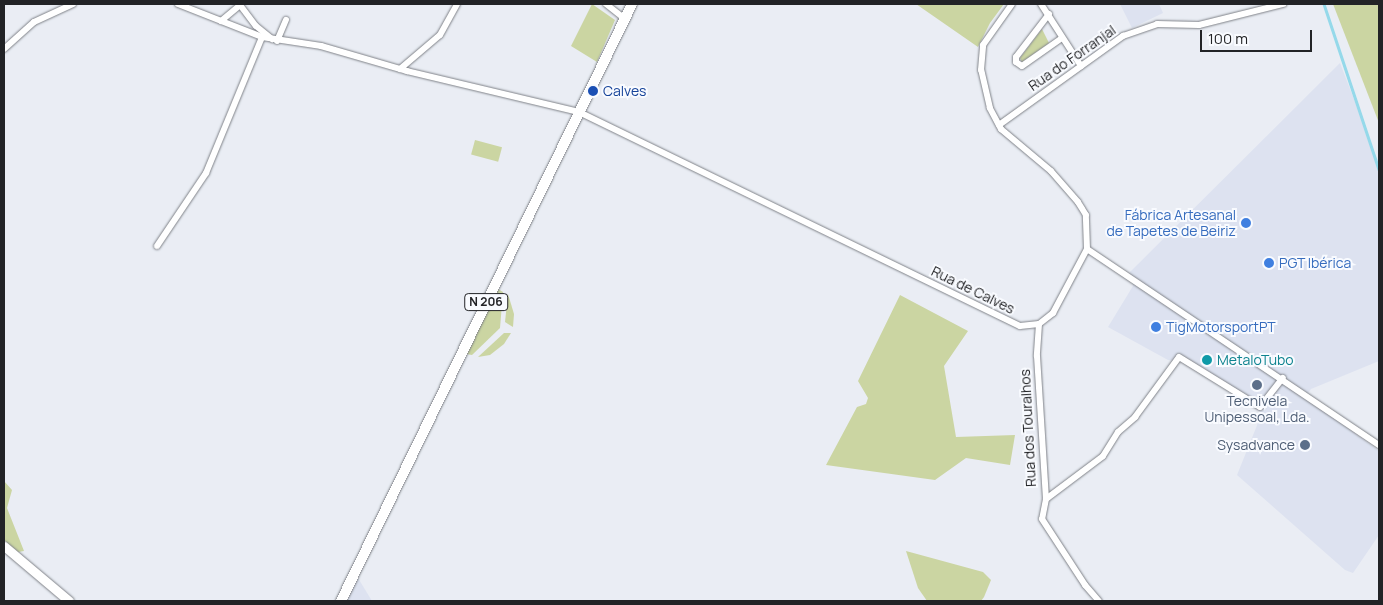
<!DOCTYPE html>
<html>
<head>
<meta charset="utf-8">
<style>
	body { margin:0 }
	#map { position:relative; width:1383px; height:605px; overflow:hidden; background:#eaedf4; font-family:Manrope,sans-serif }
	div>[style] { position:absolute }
	.built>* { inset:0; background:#dde2f0 }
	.green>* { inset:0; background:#cbd5a2; transform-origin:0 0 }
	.stream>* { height:2.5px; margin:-1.25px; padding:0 1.25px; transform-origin:1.25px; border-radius:1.25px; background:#95d9ea }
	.roads { filter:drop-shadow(0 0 1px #7f8288) drop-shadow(0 0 1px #7f8288) }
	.minor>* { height:6px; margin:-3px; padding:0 3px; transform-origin:3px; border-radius:3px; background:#fff }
	.tertiary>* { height:9px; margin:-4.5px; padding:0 4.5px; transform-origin:4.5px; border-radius:4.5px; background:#fff }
	.primary>* { height:10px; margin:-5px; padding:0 5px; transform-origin:5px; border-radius:5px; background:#fff }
	.dots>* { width:14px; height:14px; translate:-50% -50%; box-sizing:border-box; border:2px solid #f9fbff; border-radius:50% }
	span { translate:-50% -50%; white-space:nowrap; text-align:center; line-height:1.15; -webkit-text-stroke:4px #f9fbff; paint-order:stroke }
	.shield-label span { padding:1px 4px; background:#f9fbff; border:1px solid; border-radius:4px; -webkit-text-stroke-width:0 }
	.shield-label { font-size:12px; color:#222326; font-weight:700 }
	.street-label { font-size:14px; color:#222326 }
	.transit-label { font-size:14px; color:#164399 }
	.left { translate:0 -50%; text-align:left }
	.shop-label { font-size:14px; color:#366cbe }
	.right { translate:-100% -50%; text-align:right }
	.culture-label { font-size:14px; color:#0d838f }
	.service-label { font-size:14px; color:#4e5e75 }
	.frame { position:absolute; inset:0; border:5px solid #222326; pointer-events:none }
	.scale { position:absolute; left:1200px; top:30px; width:112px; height:22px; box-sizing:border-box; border:2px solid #222326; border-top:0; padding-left:6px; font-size:15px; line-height:18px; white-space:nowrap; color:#222326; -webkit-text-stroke:4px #f9fbff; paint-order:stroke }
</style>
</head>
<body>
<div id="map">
	<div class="built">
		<div style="clip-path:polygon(1120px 4px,1159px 4px,1163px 13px,1132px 28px)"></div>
		<div style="clip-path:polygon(1340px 63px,1379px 164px,1379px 361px,1311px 389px,1305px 397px,1379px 451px,1379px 535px,1353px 573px,1345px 570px,1237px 475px,1262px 413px,1184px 362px,1168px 360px,1108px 327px,1133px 286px,1130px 272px)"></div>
		<div style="clip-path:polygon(358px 578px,372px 601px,346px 601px)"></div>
	</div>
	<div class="green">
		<div style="clip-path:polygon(592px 4px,615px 20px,597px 62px,571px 46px)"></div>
		<div style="clip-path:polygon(916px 4px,1004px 4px,990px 23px,978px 47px)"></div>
		<div style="clip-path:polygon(1333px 4px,1379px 4px,1379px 123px)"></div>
		<div style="clip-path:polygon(1042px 29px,1049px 43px,1022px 62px,1020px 58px)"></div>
		<div style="left:475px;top:140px;width:28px;height:15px;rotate:15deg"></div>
		<div style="clip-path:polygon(498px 289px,503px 292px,500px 328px,472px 355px,466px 354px)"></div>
		<div style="clip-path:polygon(508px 294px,514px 314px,513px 327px,505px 322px)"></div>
		<div style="clip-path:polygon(900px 295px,968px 331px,944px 366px,956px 437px,1015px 435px,1010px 465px,966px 458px,935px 480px,826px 465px,857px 407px,866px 404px,868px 398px,858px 381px)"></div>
		<div style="clip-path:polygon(504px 333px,511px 333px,504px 344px,490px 355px,478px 357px)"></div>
		<div style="clip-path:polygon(4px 481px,12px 490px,7px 508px,24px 551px,18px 552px,4px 540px)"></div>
		<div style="clip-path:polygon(906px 551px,983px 572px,991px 580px,984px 597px,981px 601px,927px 601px,918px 588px)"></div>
	</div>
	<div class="stream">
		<div style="left:1324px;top:4px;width:174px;rotate:71.6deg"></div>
	</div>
	<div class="roads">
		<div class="minor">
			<div style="left:178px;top:4px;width:90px;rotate:21.4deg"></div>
			<div style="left:262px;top:37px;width:60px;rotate:8.7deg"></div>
			<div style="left:321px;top:46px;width:90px;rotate:16.2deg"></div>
			<div style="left:407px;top:71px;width:177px;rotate:13.4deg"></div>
			<div style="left:579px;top:112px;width:490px;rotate:25.9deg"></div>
			<div style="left:1020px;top:326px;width:19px;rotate:-6deg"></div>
			<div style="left:1039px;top:324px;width:18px;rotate:-38deg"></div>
			<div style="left:1053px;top:313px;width:72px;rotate:-62deg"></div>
			<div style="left:1087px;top:249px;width:34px;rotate:-92deg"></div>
			<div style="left:1086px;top:215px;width:15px;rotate:-122deg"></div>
			<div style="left:1078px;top:202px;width:41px;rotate:-131.1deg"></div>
			<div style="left:1051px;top:171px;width:65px;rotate:-140deg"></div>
			<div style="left:1001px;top:129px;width:24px;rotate:-118deg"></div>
			<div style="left:990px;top:108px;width:39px;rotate:-103deg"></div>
			<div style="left:981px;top:70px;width:25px;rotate:-85deg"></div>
			<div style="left:983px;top:45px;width:50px;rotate:-54.7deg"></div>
			<div style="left:606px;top:4px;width:24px;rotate:38deg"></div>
			<div style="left:1041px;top:4px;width:74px;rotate:57.2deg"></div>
			<div style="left:1049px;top:14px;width:54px;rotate:127.5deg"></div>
			<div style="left:1016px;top:57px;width:5px;rotate:90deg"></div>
			<div style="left:1016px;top:62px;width:7px;rotate:34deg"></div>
			<div style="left:1022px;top:66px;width:49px;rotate:-35deg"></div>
			<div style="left:221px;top:21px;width:25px;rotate:-40deg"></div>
			<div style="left:240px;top:5px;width:26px;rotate:53deg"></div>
			<div style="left:256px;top:26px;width:21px;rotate:39deg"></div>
			<div style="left:277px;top:41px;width:23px;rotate:-67deg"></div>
			<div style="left:4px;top:49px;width:40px;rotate:-42deg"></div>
			<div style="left:34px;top:22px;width:43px;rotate:-24.8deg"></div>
			<div style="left:400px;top:69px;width:52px;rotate:-40.4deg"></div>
			<div style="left:440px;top:35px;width:35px;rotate:-61deg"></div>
			<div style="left:999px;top:125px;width:153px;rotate:-35.7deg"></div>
			<div style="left:1123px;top:36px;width:36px;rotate:-19deg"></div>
			<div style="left:1157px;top:24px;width:42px;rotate:1.4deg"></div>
			<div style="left:1199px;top:25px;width:87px;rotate:-14deg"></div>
			<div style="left:157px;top:246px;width:88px;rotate:-56.1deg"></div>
			<div style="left:206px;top:173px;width:147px;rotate:-67.6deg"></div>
			<div style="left:1087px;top:249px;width:352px;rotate:33.9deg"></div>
			<div style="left:1039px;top:324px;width:32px;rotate:94deg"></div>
			<div style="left:1037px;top:356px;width:143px;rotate:86.4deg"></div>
			<div style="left:1046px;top:499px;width:20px;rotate:101deg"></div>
			<div style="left:1042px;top:519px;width:79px;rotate:56.9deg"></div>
			<div style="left:1085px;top:585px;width:21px;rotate:49deg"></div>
			<div style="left:1046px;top:499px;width:71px;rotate:-37deg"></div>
			<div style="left:1103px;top:456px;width:28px;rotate:-58deg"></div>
			<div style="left:1118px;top:432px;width:23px;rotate:-41deg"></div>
			<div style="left:1135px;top:417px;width:74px;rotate:-53.7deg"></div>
			<div style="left:1179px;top:357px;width:95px;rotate:31.7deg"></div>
			<div style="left:1260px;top:407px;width:37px;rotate:-52deg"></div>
		</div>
		<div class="tertiary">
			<div style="left:4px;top:546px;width:85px;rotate:40.2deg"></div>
		</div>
		<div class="primary">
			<div style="left:341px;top:601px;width:664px;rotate:-64.01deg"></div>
		</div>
	</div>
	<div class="dots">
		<div style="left:593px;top:91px;background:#1a4fb4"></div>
		<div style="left:1246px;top:223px;background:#3f7fe0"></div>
		<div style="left:1269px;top:263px;background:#3f7fe0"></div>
		<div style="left:1156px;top:327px;background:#3f7fe0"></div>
		<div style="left:1207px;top:360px;background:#0f9aa8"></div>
		<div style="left:1257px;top:385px;background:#5c6f8a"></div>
		<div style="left:1305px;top:445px;background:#5c6f8a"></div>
	</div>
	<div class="shield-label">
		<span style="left:486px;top:302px">N 206</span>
	</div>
	<div class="street-label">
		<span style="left:1072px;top:58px;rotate:-35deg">Rua do Forranjal</span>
		<span style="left:973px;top:290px;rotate:26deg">Rua de Calves</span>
		<span style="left:1028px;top:428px;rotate:-93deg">Rua dos Touralhos</span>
	</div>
	<div class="transit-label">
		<span class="left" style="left:603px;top:91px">Calves</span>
	</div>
	<div class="shop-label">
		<span class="right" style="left:1236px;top:223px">Fábrica Artesanal<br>de Tapetes de Beiriz</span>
		<span class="left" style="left:1279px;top:263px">PGT Ibérica</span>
		<span class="left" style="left:1166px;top:327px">TigMotorsportPT</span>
	</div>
	<div class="culture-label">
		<span class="left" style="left:1217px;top:360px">MetaloTubo</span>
	</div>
	<div class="service-label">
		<span style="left:1257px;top:409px">Tecnivela<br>Unipessoal, Lda.</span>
		<span class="right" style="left:1295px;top:445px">Sysadvance</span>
	</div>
	<div class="frame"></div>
	<div class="scale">100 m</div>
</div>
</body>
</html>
